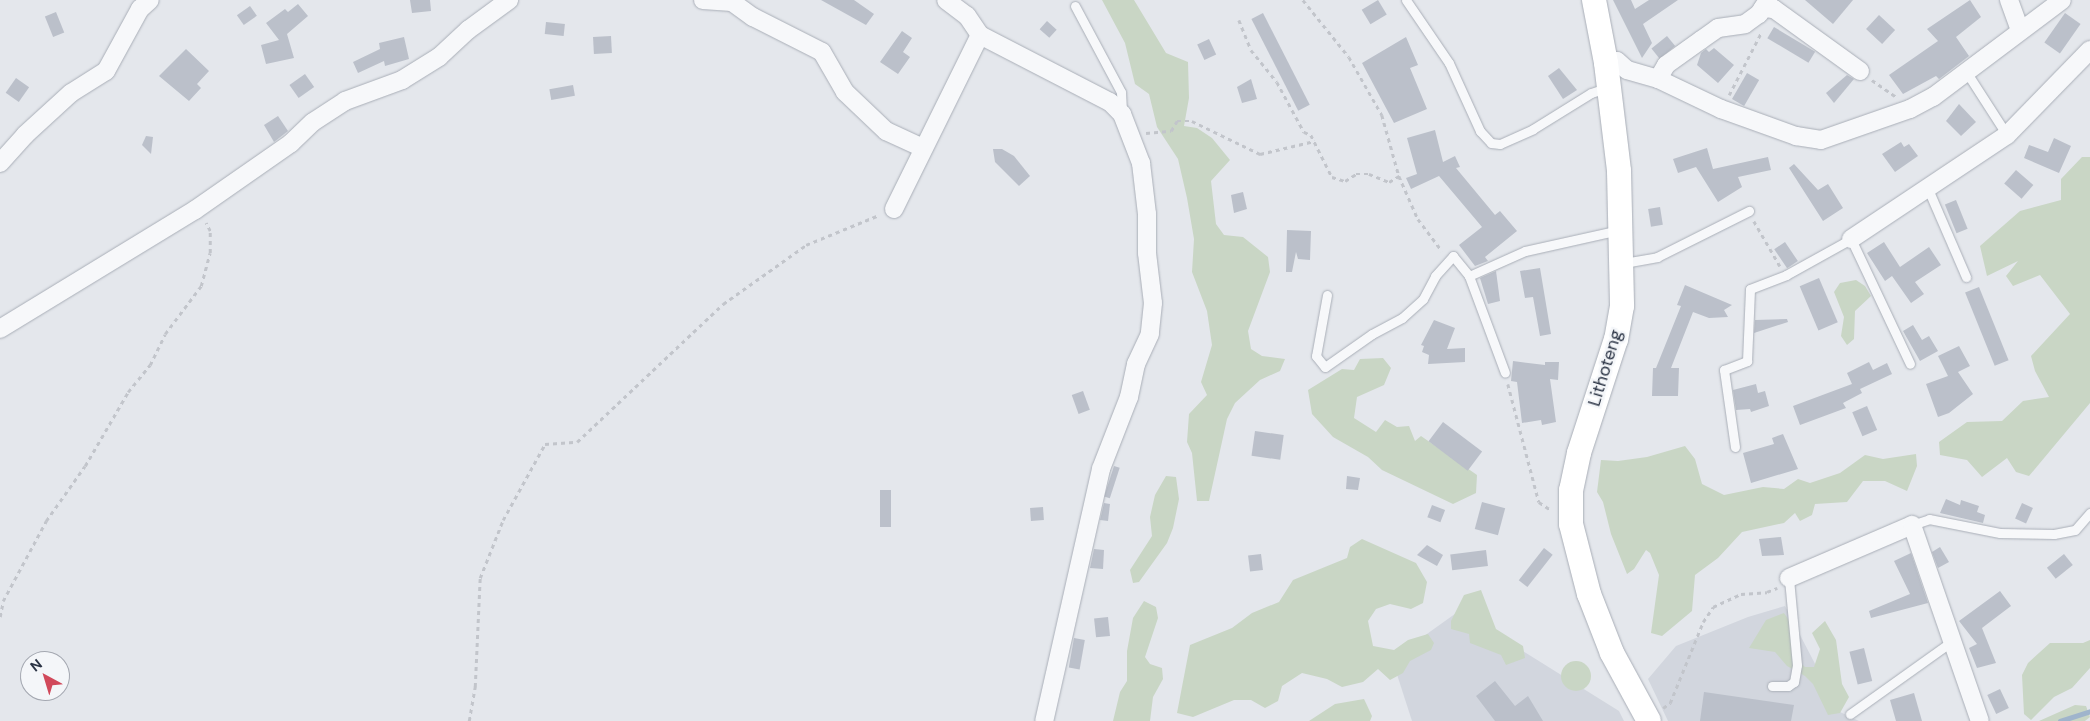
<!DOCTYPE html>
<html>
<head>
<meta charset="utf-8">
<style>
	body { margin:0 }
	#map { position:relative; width:2090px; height:721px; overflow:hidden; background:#e4e7ec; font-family:"DM Sans",sans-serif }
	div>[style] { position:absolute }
	.built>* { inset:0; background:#d2d6de }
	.green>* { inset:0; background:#c9d6c5 }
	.round { border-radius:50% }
	.stream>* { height:4.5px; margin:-2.25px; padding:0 2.25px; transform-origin:2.25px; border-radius:2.25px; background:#9fb4cc }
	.building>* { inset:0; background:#bbc0ca; transform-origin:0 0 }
	.path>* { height:2.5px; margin-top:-1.25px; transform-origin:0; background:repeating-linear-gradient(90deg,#c2c5cb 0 4px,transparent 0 8px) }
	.roads { filter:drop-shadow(0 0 1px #a9aeb7) drop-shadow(0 0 1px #a9aeb7) }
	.service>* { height:9px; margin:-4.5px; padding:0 4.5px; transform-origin:4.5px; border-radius:4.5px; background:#f7f8fa }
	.minor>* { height:18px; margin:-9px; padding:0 9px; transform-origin:9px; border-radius:9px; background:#f7f8fa }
	.secondary>* { height:24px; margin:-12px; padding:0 12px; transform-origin:12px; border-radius:12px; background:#fff }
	span { translate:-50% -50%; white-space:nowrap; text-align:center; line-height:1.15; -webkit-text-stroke:5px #f4f6f9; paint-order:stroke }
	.street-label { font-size:18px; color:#2b3445 }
	.north { position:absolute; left:20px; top:651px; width:50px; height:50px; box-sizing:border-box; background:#f4f6f9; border:1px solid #a4a8b1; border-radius:50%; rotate:321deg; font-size:14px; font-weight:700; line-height:20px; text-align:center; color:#2b3445 }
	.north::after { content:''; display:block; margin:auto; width:18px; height:22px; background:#d1495b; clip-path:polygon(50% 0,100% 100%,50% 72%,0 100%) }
</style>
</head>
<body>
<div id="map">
	<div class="built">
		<div style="clip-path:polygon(1785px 606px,1840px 712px,1859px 721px,1668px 721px,1648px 679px,1676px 646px,1748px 617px)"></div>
		<div style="clip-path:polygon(1459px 611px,1619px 711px,1624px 721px,1412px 721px,1392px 659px)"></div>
	</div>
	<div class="green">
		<div style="clip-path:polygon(1102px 0,1134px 0,1166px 53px,1188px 62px,1189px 98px,1184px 126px,1197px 128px,1212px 138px,1230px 160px,1211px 181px,1216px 224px,1224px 235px,1243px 237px,1268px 257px,1270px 272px,1248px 331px,1251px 349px,1262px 356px,1285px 359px,1280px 371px,1260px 380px,1235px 403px,1227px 419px,1209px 501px,1197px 501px,1192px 453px,1187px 442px,1189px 414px,1207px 395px,1201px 382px,1212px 345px,1207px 311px,1192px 272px,1194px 239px,1187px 198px,1178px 159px,1157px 127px,1149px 94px,1135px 84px,1125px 43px)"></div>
		<div style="clip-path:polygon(2082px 157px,2090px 157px,2090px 403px,2029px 476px,2016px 472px,2007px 458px,1982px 477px,1967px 460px,1940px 455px,1939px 442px,1967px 422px,2002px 421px,2023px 401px,2049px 397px,2035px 371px,2031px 356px,2070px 314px,2040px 275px,2013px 286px,2006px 276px,2018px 261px,1987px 276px,1980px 246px,2020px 211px,2061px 200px,2061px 179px)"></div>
		<div style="clip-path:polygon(1856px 280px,1865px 286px,1871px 296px,1855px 311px,1854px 339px,1847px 345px,1841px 336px,1844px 317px,1834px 292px,1840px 283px)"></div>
		<div style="clip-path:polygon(1383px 358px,1391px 368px,1384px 385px,1357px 397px,1354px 418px,1376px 432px,1385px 420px,1397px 427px,1409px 426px,1415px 441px,1421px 436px,1477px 475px,1476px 493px,1453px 504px,1382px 470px,1368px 457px,1333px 437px,1312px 414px,1308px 390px,1342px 369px,1354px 370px,1360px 359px)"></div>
		<div style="clip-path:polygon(1685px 446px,1695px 459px,1702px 484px,1724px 495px,1763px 487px,1784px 489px,1798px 479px,1810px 483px,1840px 473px,1865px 455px,1883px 459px,1916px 454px,1917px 466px,1907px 491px,1885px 481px,1863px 481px,1847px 502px,1815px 504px,1812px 515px,1800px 521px,1795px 513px,1784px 523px,1742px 532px,1718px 558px,1695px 575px,1692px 611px,1662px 636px,1651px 633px,1659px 575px,1650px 553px,1646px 550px,1634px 569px,1627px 574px,1611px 534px,1603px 502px,1597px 492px,1601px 460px,1618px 461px,1647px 457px)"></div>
		<div style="clip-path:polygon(1166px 476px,1176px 477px,1179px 499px,1173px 528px,1167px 543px,1139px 582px,1133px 583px,1130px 570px,1152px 536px,1150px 517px,1155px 495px)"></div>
		<div style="clip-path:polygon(1362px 539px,1416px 563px,1427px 582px,1423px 603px,1411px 609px,1390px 604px,1376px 609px,1368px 621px,1373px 646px,1394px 650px,1408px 640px,1428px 634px,1434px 643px,1431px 650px,1410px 661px,1403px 673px,1390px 680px,1378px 669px,1363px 682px,1342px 687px,1327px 679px,1302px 673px,1282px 686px,1278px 701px,1265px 708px,1251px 700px,1234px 700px,1193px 717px,1177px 713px,1190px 645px,1232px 628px,1252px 613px,1279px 602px,1293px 580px,1347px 558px,1350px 547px)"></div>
		<div style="clip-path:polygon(1481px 590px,1496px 629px,1523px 646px,1525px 658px,1506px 665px,1501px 655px,1470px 643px,1469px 634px,1451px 629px,1451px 621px,1464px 595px)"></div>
		<div style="clip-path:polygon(1144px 601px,1156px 607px,1158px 618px,1145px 657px,1150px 664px,1162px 668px,1163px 679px,1153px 697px,1150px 721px,1113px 721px,1120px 692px,1127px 681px,1127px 651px,1133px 618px)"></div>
		<div style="clip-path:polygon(1784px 613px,1792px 625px,1794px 657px,1805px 667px,1814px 667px,1820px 649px,1812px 633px,1825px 621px,1836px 640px,1842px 684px,1849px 697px,1840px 713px,1828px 715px,1813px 684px,1805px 676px,1787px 666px,1775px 652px,1749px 648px,1766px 620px)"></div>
		<div style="clip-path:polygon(2090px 640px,2090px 668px,2072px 688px,2054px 697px,2031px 720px,2024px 714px,2022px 675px,2028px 663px,2050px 643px,2083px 643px)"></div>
		<div class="round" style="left:1561px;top:661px;width:30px;height:30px"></div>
		<div style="clip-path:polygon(1364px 699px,1372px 716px,1370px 721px,1309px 721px,1335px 704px)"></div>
		<div style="clip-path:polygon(2075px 705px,2086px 706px,2090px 717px,2085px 721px,2039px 721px)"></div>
	</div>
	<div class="stream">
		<div style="left:2060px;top:721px;width:32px;rotate:-18deg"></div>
	</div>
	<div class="building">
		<div style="clip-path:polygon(410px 0,430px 0,431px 11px,412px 13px)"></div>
		<div style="clip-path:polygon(821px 0,854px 0,874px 14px,866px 25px)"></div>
		<div style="left:1378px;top:0;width:17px;height:19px;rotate:59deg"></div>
		<div style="clip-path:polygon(1613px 0,1631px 0,1635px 9px,1649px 0,1678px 0,1643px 24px,1652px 43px,1642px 58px)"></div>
		<div style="clip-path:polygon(1805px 0,1853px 0,1833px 24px)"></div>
		<div style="clip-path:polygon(1970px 0,1981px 17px,1956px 37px,1969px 56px,1939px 79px,1936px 76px,1903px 94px,1889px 75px,1938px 41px,1927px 29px)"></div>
		<div style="clip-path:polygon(298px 4px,308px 16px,287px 34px,294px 58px,266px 64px,261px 45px,279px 40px,266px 23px,285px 9px,288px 12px)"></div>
		<div style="left:250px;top:6px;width:12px;height:16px;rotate:55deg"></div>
		<div style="left:56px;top:12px;width:22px;height:12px;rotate:68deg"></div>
		<div style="left:1263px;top:13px;width:103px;height:13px;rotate:63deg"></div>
		<div style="left:2065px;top:13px;width:19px;height:36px;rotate:35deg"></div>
		<div style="left:1879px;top:15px;width:22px;height:19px;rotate:43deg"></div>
		<div style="left:1047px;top:21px;width:13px;height:11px;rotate:42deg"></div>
		<div style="left:546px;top:22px;width:19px;height:12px;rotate:6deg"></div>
		<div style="left:1774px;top:27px;width:48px;height:13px;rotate:31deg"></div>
		<div style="clip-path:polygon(902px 31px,912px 38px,903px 52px,910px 57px,898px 74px,880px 62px)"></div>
		<div style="left:611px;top:36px;width:17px;height:18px;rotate:87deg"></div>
		<div style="left:1667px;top:36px;width:13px;height:20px;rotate:51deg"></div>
		<div style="clip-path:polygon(404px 37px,409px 59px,385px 66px,384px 61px,358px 73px,353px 62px,380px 49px,379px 43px)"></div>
		<div style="clip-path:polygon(1406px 37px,1418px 65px,1410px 68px,1427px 109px,1394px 123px,1362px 63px)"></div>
		<div style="left:1209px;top:39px;width:17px;height:13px;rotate:65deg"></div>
		<div style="clip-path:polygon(1714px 48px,1734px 65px,1718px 83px,1697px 65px,1701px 53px,1706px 49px,1709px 52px)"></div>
		<div style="clip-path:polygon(186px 49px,209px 71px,197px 84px,201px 88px,189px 101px,159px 76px)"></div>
		<div style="clip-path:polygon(1559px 68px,1577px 90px,1563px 99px,1548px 76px)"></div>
		<div style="left:1747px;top:73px;width:14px;height:30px;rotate:30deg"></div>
		<div style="left:305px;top:74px;width:16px;height:19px;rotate:55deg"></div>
		<div style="clip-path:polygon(1847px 75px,1854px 79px,1834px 103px,1826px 93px)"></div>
		<div style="left:16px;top:78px;width:16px;height:18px;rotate:35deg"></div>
		<div style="clip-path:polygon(1251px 79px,1257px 99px,1242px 103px,1237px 87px)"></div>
		<div style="left:573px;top:85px;width:11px;height:24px;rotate:80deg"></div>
		<div style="clip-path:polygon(1959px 104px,1976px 122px,1961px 136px,1946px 121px)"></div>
		<div style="clip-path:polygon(278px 116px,288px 131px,274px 142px,264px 125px)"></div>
		<div style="clip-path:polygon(1435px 130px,1443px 162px,1455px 156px,1460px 167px,1456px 168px,1495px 215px,1500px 211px,1517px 231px,1485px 257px,1488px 261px,1475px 266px,1459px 245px,1482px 227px,1439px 176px,1411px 189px,1406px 178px,1417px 174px,1407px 138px)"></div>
		<div style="clip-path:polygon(146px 136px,153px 137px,151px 154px,142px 145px)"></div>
		<div style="clip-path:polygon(2054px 138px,2071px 146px,2059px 173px,2024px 158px,2029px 145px,2048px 152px)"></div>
		<div style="clip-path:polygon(1901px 142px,1904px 147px,1909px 144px,1918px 156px,1895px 172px,1882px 154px)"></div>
		<div style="clip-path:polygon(1707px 148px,1713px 169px,1768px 157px,1771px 170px,1738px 177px,1742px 187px,1718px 202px,1696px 167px,1678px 173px,1673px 159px)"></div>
		<div style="clip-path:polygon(993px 149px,1002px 149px,1014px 156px,1030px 176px,1019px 186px,995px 162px)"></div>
		<div style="clip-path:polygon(1794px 164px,1818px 190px,1828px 184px,1843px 208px,1823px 221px,1789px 168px)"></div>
		<div style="left:2016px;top:170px;width:23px;height:18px;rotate:41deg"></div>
		<div style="clip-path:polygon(1243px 192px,1247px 209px,1234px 213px,1231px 195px)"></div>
		<div style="left:1956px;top:200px;width:31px;height:12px;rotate:68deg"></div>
		<div style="left:1660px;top:207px;width:18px;height:12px;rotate:81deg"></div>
		<div style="clip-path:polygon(1287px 230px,1311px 231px,1310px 260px,1298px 259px,1296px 252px,1292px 272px,1286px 272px)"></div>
		<div style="left:1785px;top:242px;width:23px;height:13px;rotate:56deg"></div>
		<div style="clip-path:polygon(1884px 242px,1900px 267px,1929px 247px,1941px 265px,1915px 282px,1924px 294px,1911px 303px,1892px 276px,1885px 281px,1867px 253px)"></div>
		<div style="clip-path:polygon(1540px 268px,1551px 334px,1540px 336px,1533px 297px,1525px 298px,1520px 271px)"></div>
		<div style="clip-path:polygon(1496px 271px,1500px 301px,1488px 304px,1480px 278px)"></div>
		<div style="left:1819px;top:278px;width:48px;height:21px;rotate:67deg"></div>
		<div style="clip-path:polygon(1685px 285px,1732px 305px,1724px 310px,1728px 317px,1709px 318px,1693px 312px,1671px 368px,1679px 368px,1678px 396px,1652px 396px,1653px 368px,1656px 368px,1681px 306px,1677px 305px)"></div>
		<div style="left:1979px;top:287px;width:79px;height:15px;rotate:68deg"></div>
		<div style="clip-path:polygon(1787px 319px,1788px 322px,1754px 333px,1755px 320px)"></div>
		<div style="clip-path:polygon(1434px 320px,1455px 328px,1447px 349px,1465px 348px,1465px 362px,1428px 364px,1429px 355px,1422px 352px,1424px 346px,1421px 345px)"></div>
		<div style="clip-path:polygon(1913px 325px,1922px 340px,1929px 336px,1938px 351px,1920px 361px,1903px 331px)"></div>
		<div style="clip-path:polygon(1959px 346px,1970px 366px,1958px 372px,1973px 394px,1949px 413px,1938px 417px,1926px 384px,1948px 376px,1938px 356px)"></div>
		<div style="clip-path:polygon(1513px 361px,1545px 365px,1545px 362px,1559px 362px,1558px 380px,1550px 379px,1556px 422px,1542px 425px,1541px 420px,1522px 423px,1517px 382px,1511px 381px)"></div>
		<div style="clip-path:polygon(1869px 362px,1873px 370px,1887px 363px,1892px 374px,1860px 389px,1862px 393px,1843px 403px,1846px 408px,1800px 425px,1793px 406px,1852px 384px,1847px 373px)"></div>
		<div style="clip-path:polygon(1756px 384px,1758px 393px,1765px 391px,1769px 406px,1751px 412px,1750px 409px,1736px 410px,1733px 390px)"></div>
		<div style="left:1083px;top:391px;width:20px;height:12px;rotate:70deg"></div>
		<div style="left:1867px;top:406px;width:26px;height:16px;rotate:67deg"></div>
		<div style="left:1443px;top:422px;width:49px;height:24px;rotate:37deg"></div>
		<div style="left:1255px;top:431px;width:29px;height:25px;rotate:8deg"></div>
		<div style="clip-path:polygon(1783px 434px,1798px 469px,1751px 483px,1743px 453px,1774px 444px,1772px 438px)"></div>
		<div style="left:1114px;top:466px;width:6px;height:32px;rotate:18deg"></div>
		<div style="clip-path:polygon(1347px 476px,1360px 478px,1358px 490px,1346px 489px)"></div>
		<div style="left:880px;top:490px;width:11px;height:37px"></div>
		<div style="clip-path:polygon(1946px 499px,1960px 505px,1961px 500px,1979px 506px,1977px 512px,1985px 515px,1983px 523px,1940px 513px)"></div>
		<div style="left:1482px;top:502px;width:24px;height:28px;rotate:15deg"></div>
		<div style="clip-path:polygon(1104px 503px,1110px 504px,1108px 521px,1100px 520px)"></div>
		<div style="left:2022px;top:503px;width:12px;height:17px;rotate:24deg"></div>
		<div style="left:1432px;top:505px;width:14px;height:13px;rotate:21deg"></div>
		<div style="left:1043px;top:507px;width:13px;height:13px;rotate:86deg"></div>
		<div style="clip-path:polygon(1781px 537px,1784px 555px,1762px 556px,1759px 539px)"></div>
		<div style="clip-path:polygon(1427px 545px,1443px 555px,1437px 566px,1417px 555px)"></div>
		<div style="clip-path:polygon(1940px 547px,1949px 562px,1938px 568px,1932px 552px)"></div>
		<div style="left:1544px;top:548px;width:11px;height:41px;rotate:38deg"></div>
		<div style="clip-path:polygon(1094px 549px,1104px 550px,1103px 569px,1090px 568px)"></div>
		<div style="left:1486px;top:550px;width:16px;height:36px;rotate:83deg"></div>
		<div style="clip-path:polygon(1911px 553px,1928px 603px,1871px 618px,1869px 611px,1910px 594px,1894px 561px)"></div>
		<div style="left:1261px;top:554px;width:16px;height:13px;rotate:83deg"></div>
		<div style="left:2064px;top:554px;width:14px;height:22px;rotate:51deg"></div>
		<div style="clip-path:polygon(2000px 591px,2011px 606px,1982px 628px,1996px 663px,1977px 668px,1969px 648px,1977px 644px,1959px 621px)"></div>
		<div style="left:1108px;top:617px;width:19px;height:14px;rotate:84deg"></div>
		<div style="left:1074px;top:638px;width:11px;height:30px;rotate:10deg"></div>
		<div style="left:1864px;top:648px;width:34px;height:15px;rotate:76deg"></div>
		<div style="clip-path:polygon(1495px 681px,1515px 706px,1528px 696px,1543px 721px,1495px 721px,1476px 696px)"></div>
		<div style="left:2000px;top:689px;width:21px;height:14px;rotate:65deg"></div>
		<div style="clip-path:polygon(1704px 692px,1794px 705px,1791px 721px,1700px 721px)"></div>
		<div style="clip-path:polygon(1914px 693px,1922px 721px,1896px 721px,1890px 700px)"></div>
	</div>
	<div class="path">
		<div style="left:1303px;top:0;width:73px;rotate:51.1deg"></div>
		<div style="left:1349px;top:57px;width:67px;rotate:60.4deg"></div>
		<div style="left:1382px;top:115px;width:63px;rotate:74.4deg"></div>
		<div style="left:1399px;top:176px;width:47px;rotate:66.2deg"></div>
		<div style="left:1418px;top:219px;width:40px;rotate:53deg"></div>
		<div style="left:1239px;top:20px;width:32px;rotate:68deg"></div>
		<div style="left:1251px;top:50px;width:41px;rotate:50.9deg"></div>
		<div style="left:1277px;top:82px;width:57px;rotate:61.6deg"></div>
		<div style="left:1304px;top:132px;width:8px;rotate:23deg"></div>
		<div style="left:1311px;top:135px;width:47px;rotate:63.4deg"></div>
		<div style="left:1332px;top:177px;width:14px;rotate:17deg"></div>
		<div style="left:1345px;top:181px;width:13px;rotate:-32deg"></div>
		<div style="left:1356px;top:174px;width:13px"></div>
		<div style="left:1369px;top:174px;width:22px;rotate:22deg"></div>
		<div style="left:1389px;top:182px;width:12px;rotate:-31deg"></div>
		<div style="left:1872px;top:80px;width:29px;rotate:35deg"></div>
		<div style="left:1729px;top:95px;width:70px;rotate:-62.7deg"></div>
		<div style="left:1146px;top:133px;width:25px;rotate:-5deg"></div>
		<div style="left:1171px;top:131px;width:12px;rotate:-59deg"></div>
		<div style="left:1177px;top:121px;width:15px"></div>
		<div style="left:1192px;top:121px;width:76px;rotate:25.9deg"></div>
		<div style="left:1260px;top:154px;width:56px;rotate:-13.5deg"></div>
		<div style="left:1754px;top:221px;width:52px;rotate:60deg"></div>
		<div style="left:1508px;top:384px;width:122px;rotate:75.3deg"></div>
		<div style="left:1539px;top:502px;width:14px;rotate:34deg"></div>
		<div style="left:0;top:617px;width:16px;rotate:-79deg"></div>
		<div style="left:3px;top:601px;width:91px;rotate:-61.7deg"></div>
		<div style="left:46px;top:521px;width:67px;rotate:-54.7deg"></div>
		<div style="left:85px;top:466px;width:86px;rotate:-59.8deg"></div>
		<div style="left:128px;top:392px;width:35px;rotate:-51deg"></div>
		<div style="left:150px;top:365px;width:34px;rotate:-64deg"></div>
		<div style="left:165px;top:334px;width:60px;rotate:-53.1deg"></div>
		<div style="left:201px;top:286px;width:34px;rotate:-75deg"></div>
		<div style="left:210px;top:253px;width:22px;rotate:-90deg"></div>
		<div style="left:210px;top:231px;width:9px;rotate:-117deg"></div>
		<div style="left:1663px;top:708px;width:9px;rotate:-36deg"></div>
		<div style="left:1670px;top:703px;width:87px;rotate:-67.8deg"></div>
		<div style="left:1703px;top:622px;width:18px;rotate:-56deg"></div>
		<div style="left:1713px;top:607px;width:31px;rotate:-25deg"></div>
		<div style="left:1741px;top:594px;width:26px;rotate:-4deg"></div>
		<div style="left:1767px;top:592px;width:11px;rotate:-22deg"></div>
		<div style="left:469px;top:721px;width:35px;rotate:-80deg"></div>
		<div style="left:475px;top:687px;width:109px;rotate:-87.4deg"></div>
		<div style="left:480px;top:578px;width:62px;rotate:-68.4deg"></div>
		<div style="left:503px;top:520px;width:87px;rotate:-61.1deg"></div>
		<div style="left:545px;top:444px;width:32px;rotate:-4deg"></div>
		<div style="left:577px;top:442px;width:201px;rotate:-43.4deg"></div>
		<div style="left:723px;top:304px;width:102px;rotate:-35.4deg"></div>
		<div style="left:806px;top:245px;width:79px;rotate:-22.3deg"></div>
	</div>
	<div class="roads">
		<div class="service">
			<div style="left:1406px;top:0;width:76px;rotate:55.7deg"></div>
			<div style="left:1449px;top:63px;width:75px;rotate:65.5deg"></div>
			<div style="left:1480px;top:131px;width:16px;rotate:47deg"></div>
			<div style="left:1491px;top:143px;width:9px;rotate:6deg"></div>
			<div style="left:1500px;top:144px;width:36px;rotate:-24deg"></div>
			<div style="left:1533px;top:129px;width:68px;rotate:-31.8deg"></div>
			<div style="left:1591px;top:93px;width:19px;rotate:-18deg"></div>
			<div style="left:1075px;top:6px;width:98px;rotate:61.9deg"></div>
			<div style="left:1121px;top:92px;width:20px;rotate:87deg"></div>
			<div style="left:1967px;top:73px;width:74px;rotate:57.2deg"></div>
			<div style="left:1928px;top:189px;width:96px;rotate:66.6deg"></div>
			<div style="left:1624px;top:263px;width:34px;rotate:-10deg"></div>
			<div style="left:1657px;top:257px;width:103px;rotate:-26.6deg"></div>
			<div style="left:1469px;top:276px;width:61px;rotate:-24.1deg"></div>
			<div style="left:1525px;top:251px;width:96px;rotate:-12.6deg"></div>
			<div style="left:1327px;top:295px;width:62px;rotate:100.2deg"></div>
			<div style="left:1316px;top:356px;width:14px;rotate:51deg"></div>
			<div style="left:1325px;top:367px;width:57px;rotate:-35.1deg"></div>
			<div style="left:1372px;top:334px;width:34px;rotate:-28deg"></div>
			<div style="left:1402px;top:318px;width:28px;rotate:-42deg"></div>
			<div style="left:1423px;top:299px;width:26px;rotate:-62deg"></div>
			<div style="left:1435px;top:276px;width:27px;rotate:-48deg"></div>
			<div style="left:1453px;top:256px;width:26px;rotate:51deg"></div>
			<div style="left:1469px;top:276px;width:103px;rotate:69.6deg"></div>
			<div style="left:1735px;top:447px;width:78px;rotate:-98.1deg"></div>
			<div style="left:1724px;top:370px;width:25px;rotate:-21deg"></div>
			<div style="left:1747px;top:361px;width:72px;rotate:-87.6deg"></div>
			<div style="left:1750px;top:289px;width:39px;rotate:-21deg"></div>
			<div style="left:1786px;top:275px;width:74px;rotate:-29deg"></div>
			<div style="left:1851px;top:239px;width:138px;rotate:64.7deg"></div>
			<div style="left:1912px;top:525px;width:18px;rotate:-19deg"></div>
			<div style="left:1929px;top:519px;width:72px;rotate:11.2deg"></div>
			<div style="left:2000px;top:533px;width:54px;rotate:1.1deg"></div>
			<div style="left:2054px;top:534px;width:21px;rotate:-11deg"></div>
			<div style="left:2075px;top:530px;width:23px;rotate:-49deg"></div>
			<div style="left:1772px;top:686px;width:16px"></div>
			<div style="left:1788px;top:686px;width:7px;rotate:-34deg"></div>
			<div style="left:1794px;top:682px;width:17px;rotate:-80deg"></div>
			<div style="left:1797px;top:665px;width:87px;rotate:-95.3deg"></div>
			<div style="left:1850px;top:714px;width:124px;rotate:-35.5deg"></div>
		</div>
		<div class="minor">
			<div style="left:703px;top:0;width:29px;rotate:4deg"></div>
			<div style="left:732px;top:2px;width:26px;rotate:36deg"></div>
			<div style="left:753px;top:17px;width:77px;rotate:26.9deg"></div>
			<div style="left:822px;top:52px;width:46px;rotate:60.1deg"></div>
			<div style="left:845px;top:92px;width:57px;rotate:43.6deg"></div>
			<div style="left:886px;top:131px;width:41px;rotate:24.7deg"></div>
			<div style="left:2009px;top:0;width:32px;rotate:70deg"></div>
			<div style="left:1763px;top:8px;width:11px;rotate:5deg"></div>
			<div style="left:1774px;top:9px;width:106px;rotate:35.8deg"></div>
			<div style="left:980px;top:35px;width:146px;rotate:27.3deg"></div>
			<div style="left:1110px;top:102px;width:17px;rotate:45deg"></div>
			<div style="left:1122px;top:114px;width:53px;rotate:68.8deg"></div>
			<div style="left:1141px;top:163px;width:51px;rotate:83.3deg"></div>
			<div style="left:1147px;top:214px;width:39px;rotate:90deg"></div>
			<div style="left:1147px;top:253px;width:50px;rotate:83.2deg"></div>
			<div style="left:1153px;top:303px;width:31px;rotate:96deg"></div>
			<div style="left:1150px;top:334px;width:33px;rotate:115deg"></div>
			<div style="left:1136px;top:364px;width:34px;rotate:102deg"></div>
			<div style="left:1129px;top:397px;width:77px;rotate:111.3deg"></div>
			<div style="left:1101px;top:469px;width:258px;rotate:102.7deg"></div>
			<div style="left:1606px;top:63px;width:11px;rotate:-10deg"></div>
			<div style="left:1617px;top:61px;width:13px;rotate:42deg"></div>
			<div style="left:1627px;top:70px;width:32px;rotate:16deg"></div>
			<div style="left:1658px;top:79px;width:70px;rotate:25.5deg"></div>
			<div style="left:1721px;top:109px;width:80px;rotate:19.8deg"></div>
			<div style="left:1796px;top:136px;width:25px;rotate:9deg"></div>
			<div style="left:1821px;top:140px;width:94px;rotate:-19.2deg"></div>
			<div style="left:1910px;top:109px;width:26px;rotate:-28deg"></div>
			<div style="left:1933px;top:97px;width:161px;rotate:-36.9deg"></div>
			<div style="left:1658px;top:79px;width:16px;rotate:-60deg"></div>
			<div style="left:1666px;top:65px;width:43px;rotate:-35.5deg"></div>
			<div style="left:1701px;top:40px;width:21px;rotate:-35deg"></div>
			<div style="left:1718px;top:28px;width:27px;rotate:-8deg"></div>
			<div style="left:1745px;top:24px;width:17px;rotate:-36deg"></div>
			<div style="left:1759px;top:14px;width:17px;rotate:-57deg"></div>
			<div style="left:0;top:163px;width:38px;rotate:-48deg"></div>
			<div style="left:25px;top:135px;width:62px;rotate:-42.4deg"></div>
			<div style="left:71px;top:93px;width:41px;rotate:-32.2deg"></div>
			<div style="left:106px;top:71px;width:71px;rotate:-61.3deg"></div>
			<div style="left:140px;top:9px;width:13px;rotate:-42deg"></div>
			<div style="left:894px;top:209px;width:194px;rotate:-63.7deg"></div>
			<div style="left:980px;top:35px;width:23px;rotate:-124deg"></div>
			<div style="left:967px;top:16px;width:26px;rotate:-143deg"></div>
			<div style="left:1851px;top:239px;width:187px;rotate:-33.7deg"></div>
			<div style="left:2007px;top:135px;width:119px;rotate:-45.7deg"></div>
			<div style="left:0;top:329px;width:228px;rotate:-31.4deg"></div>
			<div style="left:195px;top:210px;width:117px;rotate:-34.9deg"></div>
			<div style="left:291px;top:143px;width:30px;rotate:-44deg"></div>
			<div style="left:313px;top:122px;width:38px;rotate:-33deg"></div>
			<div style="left:345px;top:101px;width:61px;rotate:-20.2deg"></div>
			<div style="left:402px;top:80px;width:44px;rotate:-31.9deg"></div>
			<div style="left:439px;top:57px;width:40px;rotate:-43deg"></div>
			<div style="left:468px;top:30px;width:51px;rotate:-36.2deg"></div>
			<div style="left:1789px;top:578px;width:134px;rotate:-23.3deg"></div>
			<div style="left:1912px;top:525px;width:207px;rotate:70.9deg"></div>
		</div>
		<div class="secondary">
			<div style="left:1594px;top:0;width:64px;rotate:79.2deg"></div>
			<div style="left:1606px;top:63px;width:109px;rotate:83.1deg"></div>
			<div style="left:1619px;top:171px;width:135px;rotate:88.7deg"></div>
			<div style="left:1622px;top:306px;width:34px;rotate:100deg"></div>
			<div style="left:1616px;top:339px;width:120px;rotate:108deg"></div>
			<div style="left:1579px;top:453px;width:38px;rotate:102deg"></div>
			<div style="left:1571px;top:490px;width:34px;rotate:90deg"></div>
			<div style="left:1571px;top:524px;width:72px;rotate:75.6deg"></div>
			<div style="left:1589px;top:594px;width:63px;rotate:68.7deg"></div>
			<div style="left:1612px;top:653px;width:77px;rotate:61.4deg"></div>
		</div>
	</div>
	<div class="street-label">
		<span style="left:1605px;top:368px;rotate:-73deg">Lithoteng</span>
	</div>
	<div class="north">N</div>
</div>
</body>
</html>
